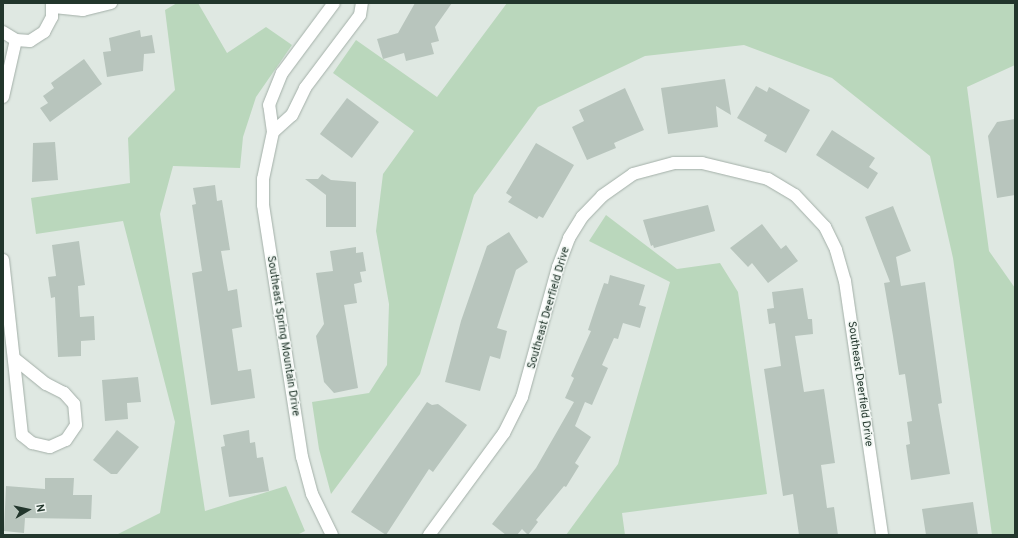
<!DOCTYPE html>
<html>
<head>
<meta charset="utf-8">
<style>
	body { margin:0 }
	#map { position:relative; width:1018px; height:538px; overflow:hidden; background:#dfe8e2; font-family:Overpass,sans-serif }
	div>[style] { position:absolute }
	.green>* { inset:0; background:#bad7bc }
	.building>* { inset:0; background:#b8c5bd; transform-origin:0 0 }
	.roads { filter:drop-shadow(0 0 1px #a3afa8) drop-shadow(0 0 1px #a3afa8) }
	.street>* { height:12px; margin:-6px; padding:0 6px; transform-origin:6px; border-radius:6px; background:#fff }
	span { translate:-50% -50%; white-space:nowrap; text-align:center; line-height:1.15; -webkit-text-stroke:3px #eff5f1; paint-order:stroke }
	.street-label { font-size:11px; color:#22362c }
	.frame { position:absolute; inset:0; border:4px solid #22362c; pointer-events:none }
	.north { position:absolute; left:8px; top:490px; width:40px; height:40px; -webkit-text-stroke:3px #eff5f1; paint-order:stroke; rotate:81deg; font-size:11px; font-weight:700; line-height:16px; text-align:center; color:#22362c }
	.north::after { content:''; display:block; margin:auto; width:14px; height:18px; background:#22362c; clip-path:polygon(50% 0,100% 100%,50% 72%,0 100%) }
</style>
</head>
<body>
<div id="map">
	<div class="green">
		<div style="clip-path:polygon(177px 3px,198px 3px,227px 53px,266px 27px,292px 45px,256px 97px,243px 137px,240px 168px,173px 166px,160px 214px,205px 511px,286px 486px,305px 531px,297px 535px,116px 535px,160px 513px,175px 422px,123px 221px,36px 234px,31px 198px,130px 183px,128px 138px,175px 90px,165px 10px)"></div>
		<div style="clip-path:polygon(507px 3px,1015px 3px,1015px 65px,967px 87px,989px 251px,1015px 288px,1015px 535px,992px 535px,953px 258px,930px 156px,832px 78px,744px 45px,645px 56px,538px 107px,474px 195px,420px 374px,331px 494px,319px 449px,312px 402px,369px 393px,387px 365px,389px 304px,376px 231px,383px 174px,414px 131px,333px 73px,356px 40px,437px 97px)"></div>
		<div style="clip-path:polygon(606px 215px,677px 269px,720px 263px,738px 292px,767px 494px,622px 513px,625px 535px,566px 535px,618px 464px,670px 282px,589px 241px)"></div>
	</div>
	<div class="building">
		<div style="clip-path:polygon(415px 3px,452px 3px,435px 27px,439px 41px,431px 43px,434px 54px,406px 61px,404px 53px,383px 59px,377px 39px,398px 33px)"></div>
		<div style="clip-path:polygon(140px 30px,141px 37px,152px 35px,155px 53px,144px 54px,143px 71px,107px 77px,103px 52px,111px 51px,109px 38px)"></div>
		<div style="clip-path:polygon(84px 59px,102px 84px,50px 122px,40px 108px,48px 103px,43px 96px,54px 88px,51px 83px)"></div>
		<div style="clip-path:polygon(725px 79px,731px 115px,716px 106px,718px 127px,668px 134px,661px 88px)"></div>
		<div style="clip-path:polygon(756px 86px,767px 92px,769px 87px,810px 110px,786px 153px,764px 141px,767px 135px,737px 118px)"></div>
		<div style="clip-path:polygon(625px 88px,644px 130px,614px 143px,616px 148px,587px 160px,572px 127px,584px 121px,579px 110px)"></div>
		<div style="left:347px;top:98px;width:40px;height:45px;rotate:37deg"></div>
		<div style="clip-path:polygon(1015px 119px,1015px 195px,997px 198px,988px 136px,997px 122px)"></div>
		<div style="clip-path:polygon(832px 130px,875px 158px,869px 167px,878px 173px,868px 189px,816px 155px)"></div>
		<div style="clip-path:polygon(55px 142px,58px 180px,32px 182px,33px 143px)"></div>
		<div style="clip-path:polygon(536px 143px,574px 165px,543px 218px,539px 216px,537px 219px,508px 202px,512px 197px,506px 193px)"></div>
		<div style="clip-path:polygon(322px 174px,331px 180px,356px 182px,356px 227px,326px 227px,326px 195px,305px 179px,318px 179px)"></div>
		<div style="clip-path:polygon(215px 185px,217px 201px,222px 200px,230px 250px,221px 251px,228px 291px,237px 289px,242px 327px,232px 329px,238px 371px,251px 369px,255px 398px,211px 405px,192px 273px,202px 271px,192px 205px,196px 204px,193px 188px)"></div>
		<div style="clip-path:polygon(708px 205px,715px 231px,654px 248px,653px 245px,651px 246px,643px 220px)"></div>
		<div style="clip-path:polygon(893px 206px,911px 251px,896px 257px,901px 286px,925px 282px,942px 403px,938px 404px,950px 474px,911px 480px,906px 445px,910px 444px,907px 422px,912px 421px,905px 374px,899px 375px,893px 336px,884px 283px,890px 282px,865px 217px)"></div>
		<div style="clip-path:polygon(762px 224px,781px 249px,786px 245px,798px 261px,768px 283px,752px 263px,748px 267px,730px 248px)"></div>
		<div style="clip-path:polygon(509px 232px,528px 262px,516px 270px,497px 328px,507px 331px,500px 359px,490px 356px,480px 391px,445px 382px,461px 321px,487px 246px)"></div>
		<div style="clip-path:polygon(79px 241px,85px 285px,78px 286px,80px 317px,94px 316px,95px 340px,81px 341px,81px 356px,58px 357px,55px 297px,51px 298px,48px 277px,56px 276px,52px 245px)"></div>
		<div style="clip-path:polygon(356px 247px,356px 253px,363px 252px,366px 271px,360px 272px,362px 282px,354px 284px,357px 303px,344px 305px,358px 388px,334px 393px,324px 382px,316px 336px,324px 324px,316px 273px,333px 271px,330px 251px)"></div>
		<div style="clip-path:polygon(610px 275px,645px 285px,639px 305px,646px 307px,640px 328px,623px 323px,618px 339px,614px 338px,602px 365px,608px 368px,592px 405px,585px 402px,575px 426px,591px 437px,575px 463px,579px 466px,566px 487px,564px 486px,536px 520px,538px 522px,528px 535px,522px 529px,517px 535px,506px 535px,492px 524px,536px 468px,574px 402px,565px 398px,574px 378px,571px 376px,591px 331px,588px 330px,596px 306px,604px 283px,608px 284px)"></div>
		<div style="clip-path:polygon(803px 288px,808px 319px,812px 319px,813px 334px,795px 336px,804px 392px,824px 389px,835px 463px,821px 465px,827px 508px,834px 507px,838px 535px,799px 535px,793px 494px,783px 496px,764px 369px,781px 366px,775px 323px,769px 324px,767px 309px,774px 308px,772px 292px)"></div>
		<div style="clip-path:polygon(138px 377px,141px 402px,127px 403px,128px 419px,105px 421px,102px 380px)"></div>
		<div style="clip-path:polygon(427px 402px,432px 405px,438px 404px,467px 425px,433px 472px,429px 469px,386px 535px,351px 512px)"></div>
		<div style="clip-path:polygon(117px 430px,139px 447px,117px 474px,111px 474px,93px 460px)"></div>
		<div style="clip-path:polygon(249px 430px,250px 443px,255px 442px,257px 458px,263px 457px,269px 491px,229px 497px,221px 447px,225px 446px,223px 435px)"></div>
		<div style="clip-path:polygon(45px 478px,74px 478px,73px 495px,92px 495px,91px 519px,25px 518px,24px 533px,4px 531px,6px 486px,45px 489px)"></div>
		<div style="clip-path:polygon(973px 502px,978px 535px,926px 535px,922px 509px)"></div>
	</div>
	<div class="roads">
		<div class="street">
			<div style="left:54px;top:7px;width:29px;rotate:6deg"></div>
			<div style="left:83px;top:10px;width:29px;rotate:-14deg"></div>
			<div style="left:3px;top:32px;width:15px;rotate:32deg"></div>
			<div style="left:16px;top:40px;width:14px;rotate:4deg"></div>
			<div style="left:30px;top:41px;width:17px;rotate:-33deg"></div>
			<div style="left:44px;top:32px;width:17px;rotate:-62deg"></div>
			<div style="left:52px;top:17px;width:14px;rotate:-90deg"></div>
			<div style="left:3px;top:97px;width:58px;rotate:-77.2deg"></div>
			<div style="left:273px;top:132px;width:25px;rotate:-42deg"></div>
			<div style="left:292px;top:115px;width:30px;rotate:-64deg"></div>
			<div style="left:305px;top:88px;width:91px;rotate:-53deg"></div>
			<div style="left:360px;top:15px;width:12px;rotate:-81deg"></div>
			<div style="left:3px;top:260px;width:176px;rotate:83.8deg"></div>
			<div style="left:22px;top:435px;width:13px;rotate:39deg"></div>
			<div style="left:32px;top:443px;width:18px;rotate:13deg"></div>
			<div style="left:50px;top:447px;width:17px;rotate:-24deg"></div>
			<div style="left:66px;top:440px;width:18px;rotate:-56deg"></div>
			<div style="left:76px;top:425px;width:21px;rotate:-95deg"></div>
			<div style="left:74px;top:404px;width:15px;rotate:-132deg"></div>
			<div style="left:64px;top:393px;width:20px;rotate:-153deg"></div>
			<div style="left:46px;top:384px;width:40px;rotate:-141deg"></div>
			<div style="left:332px;top:535px;width:46px;rotate:-116deg"></div>
			<div style="left:312px;top:494px;width:38px;rotate:-105deg"></div>
			<div style="left:302px;top:457px;width:255px;rotate:-98.8deg"></div>
			<div style="left:263px;top:205px;width:26px;rotate:-90deg"></div>
			<div style="left:263px;top:179px;width:48px;rotate:-78deg"></div>
			<div style="left:273px;top:132px;width:27px;rotate:-98deg"></div>
			<div style="left:269px;top:105px;width:35px;rotate:-68deg"></div>
			<div style="left:282px;top:73px;width:87px;rotate:-53.4deg"></div>
			<div style="left:429px;top:535px;width:127px;rotate:-53.7deg"></div>
			<div style="left:504px;top:433px;width:40px;rotate:-63.4deg"></div>
			<div style="left:522px;top:397px;width:135px;rotate:-74.5deg"></div>
			<div style="left:558px;top:267px;width:31px;rotate:-69deg"></div>
			<div style="left:569px;top:238px;width:25px;rotate:-58deg"></div>
			<div style="left:582px;top:217px;width:29px;rotate:-46deg"></div>
			<div style="left:602px;top:196px;width:38px;rotate:-35deg"></div>
			<div style="left:633px;top:174px;width:42px;rotate:-15deg"></div>
			<div style="left:674px;top:163px;width:28px"></div>
			<div style="left:702px;top:163px;width:68px;rotate:13.6deg"></div>
			<div style="left:768px;top:179px;width:31px;rotate:31deg"></div>
			<div style="left:795px;top:195px;width:44px;rotate:46.8deg"></div>
			<div style="left:825px;top:227px;width:25px;rotate:64deg"></div>
			<div style="left:836px;top:250px;width:32px;rotate:74deg"></div>
			<div style="left:845px;top:281px;width:257px;rotate:81.7deg"></div>
		</div>
	</div>
	<div class="street-label">
		<span style="left:549px;top:308px;rotate:-74deg">Southeast Deerfield Drive</span>
		<span style="left:283px;top:336px;rotate:81deg">Southeast Spring Mountain Drive</span>
		<span style="left:860px;top:384px;rotate:82deg">Southeast Deerfield Drive</span>
	</div>
	<div class="frame"></div>
	<div class="north">N</div>
</div>
</body>
</html>
